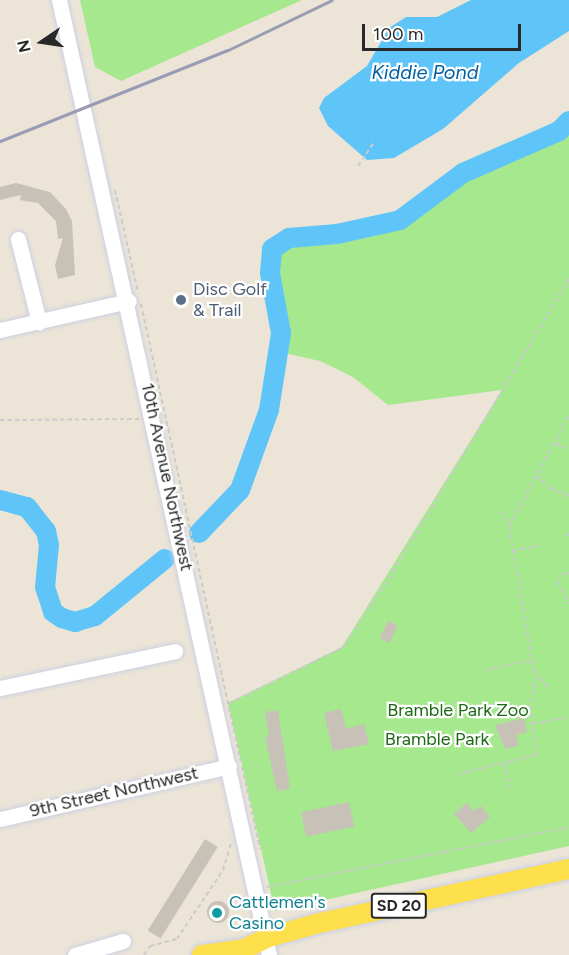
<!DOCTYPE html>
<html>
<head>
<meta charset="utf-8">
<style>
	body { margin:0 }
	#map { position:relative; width:569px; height:955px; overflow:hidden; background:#ece5d7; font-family:Figtree,sans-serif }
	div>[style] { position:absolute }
	.green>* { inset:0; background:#a6e88e }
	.water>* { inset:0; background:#5fc5f9 }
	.river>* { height:20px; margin:-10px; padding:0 10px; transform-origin:10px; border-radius:10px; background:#5fc5f9 }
	.building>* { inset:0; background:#c7c1b7; transform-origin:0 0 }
	.round { border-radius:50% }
	.path>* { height:2px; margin-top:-1px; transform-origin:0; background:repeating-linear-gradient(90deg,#cbcbcb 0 4.5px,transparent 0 7.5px) }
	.roads { filter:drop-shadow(0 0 2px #cdcfe3) drop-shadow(0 0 2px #cdcfe3) }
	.minor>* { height:15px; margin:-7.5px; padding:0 7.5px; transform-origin:7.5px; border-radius:7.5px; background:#fff }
	.major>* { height:20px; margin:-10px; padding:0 10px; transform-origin:10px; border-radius:10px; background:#fde04c }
	.rail>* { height:3px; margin:-1.5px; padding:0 1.5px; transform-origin:1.5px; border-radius:1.5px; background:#9a9cb4 }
	.dots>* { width:16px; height:16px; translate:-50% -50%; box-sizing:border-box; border:3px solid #fff; border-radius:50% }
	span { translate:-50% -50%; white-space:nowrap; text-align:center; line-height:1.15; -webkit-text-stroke:4.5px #fff; paint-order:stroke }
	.shield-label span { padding:2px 4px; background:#fff; border:2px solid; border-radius:4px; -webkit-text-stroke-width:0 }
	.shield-label { font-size:16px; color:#282828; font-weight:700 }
	.service-label { font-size:18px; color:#4e5e75 }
	.left { translate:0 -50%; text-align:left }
	.street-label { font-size:18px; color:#282828 }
	.park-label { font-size:18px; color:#1e6913 }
	.culture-label { font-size:18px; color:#0d838f }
	.water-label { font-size:20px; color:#025fa2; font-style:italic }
	.north { position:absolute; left:12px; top:12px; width:60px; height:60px; -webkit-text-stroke:4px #fff; paint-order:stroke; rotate:257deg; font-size:16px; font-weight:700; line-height:24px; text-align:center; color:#282828 }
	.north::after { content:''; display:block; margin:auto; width:21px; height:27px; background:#282828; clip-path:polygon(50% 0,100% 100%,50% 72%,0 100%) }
	.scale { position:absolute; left:362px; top:24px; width:159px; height:27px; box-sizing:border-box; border:3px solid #282828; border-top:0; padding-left:8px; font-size:18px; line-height:21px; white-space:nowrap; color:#282828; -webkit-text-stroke:4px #fff; paint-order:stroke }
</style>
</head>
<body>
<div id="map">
	<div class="green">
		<div style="clip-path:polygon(80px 0,302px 0,121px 81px,95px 67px)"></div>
		<div style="clip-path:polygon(569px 121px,569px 846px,275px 911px,228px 703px,342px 647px,502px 390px,388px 405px,353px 377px,320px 361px,280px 352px,278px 304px,270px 273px,272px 249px,289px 238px,337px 234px,400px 220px,463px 173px,559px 131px)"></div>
	</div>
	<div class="water">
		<div style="clip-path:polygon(471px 0,569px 0,569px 31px,519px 63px,443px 129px,394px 158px,367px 160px,328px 126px,319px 108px,324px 98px,367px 66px,389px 28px,406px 17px,437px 17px)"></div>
	</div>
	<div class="river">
		<div style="left:0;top:500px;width:28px;rotate:15deg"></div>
		<div style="left:27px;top:507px;width:31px;rotate:52deg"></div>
		<div style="left:46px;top:531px;width:14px;rotate:78deg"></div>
		<div style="left:49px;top:545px;width:42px;rotate:95.4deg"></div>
		<div style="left:45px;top:587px;width:26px;rotate:72deg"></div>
		<div style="left:53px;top:612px;width:11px;rotate:34deg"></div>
		<div style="left:62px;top:618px;width:14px;rotate:17deg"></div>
		<div style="left:75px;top:622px;width:21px;rotate:-17deg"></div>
		<div style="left:95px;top:616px;width:90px;rotate:-39.2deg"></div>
		<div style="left:199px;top:533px;width:59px;rotate:-46.4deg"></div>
		<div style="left:240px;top:490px;width:85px;rotate:-70.1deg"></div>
		<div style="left:269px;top:410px;width:78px;rotate:-81.1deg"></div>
		<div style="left:281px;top:333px;width:61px;rotate:-100.4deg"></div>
		<div style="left:270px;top:273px;width:24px;rotate:-85deg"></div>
		<div style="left:272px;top:249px;width:20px;rotate:-33deg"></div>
		<div style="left:289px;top:238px;width:48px;rotate:-4.8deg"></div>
		<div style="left:337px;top:234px;width:65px;rotate:-12.5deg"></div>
		<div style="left:400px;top:220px;width:79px;rotate:-36.7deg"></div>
		<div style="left:463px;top:173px;width:105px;rotate:-23.6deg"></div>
		<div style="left:559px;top:131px;width:14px;rotate:-45deg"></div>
	</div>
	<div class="building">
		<div style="clip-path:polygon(16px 183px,50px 192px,66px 209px,72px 221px,75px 275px,58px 279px,55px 265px,63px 238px,58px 239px,56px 221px,38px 203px,20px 200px,21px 195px,0 200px,0 187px)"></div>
		<div style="left:388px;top:621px;width:11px;height:19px;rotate:27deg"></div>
		<div style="clip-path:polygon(341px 709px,346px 729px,364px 724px,369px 744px,333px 751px,324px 713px)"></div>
		<div style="clip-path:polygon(278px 710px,290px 789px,277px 791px,265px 737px,269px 736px,265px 712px)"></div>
		<div style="clip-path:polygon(524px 718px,527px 732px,516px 735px,519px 746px,505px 749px,495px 725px)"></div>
		<div style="left:349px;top:802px;width:25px;height:49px;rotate:78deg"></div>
		<div style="clip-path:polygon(467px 803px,474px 811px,481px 806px,490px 817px,471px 833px,454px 814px)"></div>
		<div style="left:205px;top:839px;width:15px;height:108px;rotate:32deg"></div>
		<div class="round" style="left:207px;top:901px;width:22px;height:22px"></div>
	</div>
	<div class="path">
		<div style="left:358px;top:166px;width:27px;rotate:-56deg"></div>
		<div style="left:115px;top:190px;width:105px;rotate:77.3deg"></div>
		<div style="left:141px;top:304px;width:468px;rotate:77.7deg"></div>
		<div style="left:0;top:420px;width:139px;rotate:-0.4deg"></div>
		<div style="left:556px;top:443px;width:15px;rotate:28deg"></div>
		<div style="left:537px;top:475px;width:20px;rotate:45deg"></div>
		<div style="left:551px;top:489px;width:19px;rotate:21deg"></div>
		<div style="left:501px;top:511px;width:17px;rotate:62deg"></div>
		<div style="left:566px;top:535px;width:3px;rotate:-18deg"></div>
		<div style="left:512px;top:551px;width:29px;rotate:-12deg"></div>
		<div style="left:569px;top:573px;width:8px;rotate:173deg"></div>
		<div style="left:561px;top:574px;width:9px;rotate:111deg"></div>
		<div style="left:558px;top:582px;width:24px;rotate:62deg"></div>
		<div style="left:485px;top:670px;width:48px;rotate:-12deg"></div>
		<div style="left:548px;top:687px;width:21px;rotate:-133deg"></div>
		<div style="left:534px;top:672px;width:148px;rotate:-99.7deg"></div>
		<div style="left:509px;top:526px;width:126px;rotate:-61.6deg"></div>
		<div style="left:229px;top:703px;width:126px;rotate:-26deg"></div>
		<div style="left:342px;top:648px;width:92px;rotate:-56.1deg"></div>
		<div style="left:393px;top:572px;width:342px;rotate:-59deg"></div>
		<div style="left:533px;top:724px;width:37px;rotate:-11deg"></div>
		<div style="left:504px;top:763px;width:26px;rotate:77deg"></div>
		<div style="left:242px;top:767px;width:84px;rotate:77.6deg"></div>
		<div style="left:457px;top:774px;width:82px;rotate:-13.4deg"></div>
		<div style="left:537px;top:755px;width:47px;rotate:-98.7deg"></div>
		<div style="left:530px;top:709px;width:32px;rotate:-79deg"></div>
		<div style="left:267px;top:887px;width:308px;rotate:-11.2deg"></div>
		<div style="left:144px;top:955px;width:11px;rotate:-56deg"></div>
		<div style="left:150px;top:946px;width:28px;rotate:-15deg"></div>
		<div style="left:177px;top:939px;width:83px;rotate:-56.3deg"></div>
		<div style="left:223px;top:870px;width:30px;rotate:-73deg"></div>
	</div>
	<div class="roads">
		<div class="minor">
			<div style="left:59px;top:0;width:978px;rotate:77.6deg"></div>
			<div style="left:18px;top:239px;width:86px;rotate:75.8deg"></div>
			<div style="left:0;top:330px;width:132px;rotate:-12.7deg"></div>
			<div style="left:0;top:688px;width:179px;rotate:-11.9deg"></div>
			<div style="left:0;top:819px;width:235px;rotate:-13deg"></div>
			<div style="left:75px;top:955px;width:50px;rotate:-16.3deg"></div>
		</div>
		<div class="major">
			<div style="left:202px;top:955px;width:42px;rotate:-8.1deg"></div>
			<div style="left:233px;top:955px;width:37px;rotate:-27deg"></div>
			<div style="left:266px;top:938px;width:51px;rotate:-15.9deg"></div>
			<div style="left:315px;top:924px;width:260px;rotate:-12.2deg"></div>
		</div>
	</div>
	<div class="rail">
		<div style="left:0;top:141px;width:245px;rotate:-21.8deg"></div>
		<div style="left:228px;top:50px;width:115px;rotate:-25.7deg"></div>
	</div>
	<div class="dots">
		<div style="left:181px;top:300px;background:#5c6f8a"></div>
		<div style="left:217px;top:913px;background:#0f9aa8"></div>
	</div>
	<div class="shield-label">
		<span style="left:399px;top:906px">SD 20</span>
	</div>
	<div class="service-label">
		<span class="left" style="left:193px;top:300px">Disc Golf<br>&amp; Trail</span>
	</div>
	<div class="street-label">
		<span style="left:167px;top:477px;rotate:78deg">10th Avenue Northwest</span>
		<span style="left:114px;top:792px;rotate:-13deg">9th Street Northwest</span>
	</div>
	<div class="park-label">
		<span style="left:458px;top:710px">Bramble Park Zoo</span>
		<span style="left:437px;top:739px">Bramble Park</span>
	</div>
	<div class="culture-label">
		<span class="left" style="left:229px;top:913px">Cattlemen's<br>Casino</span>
	</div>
	<div class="water-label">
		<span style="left:425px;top:72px">Kiddie Pond</span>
	</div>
	<div class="north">N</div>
	<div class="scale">100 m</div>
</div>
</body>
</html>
